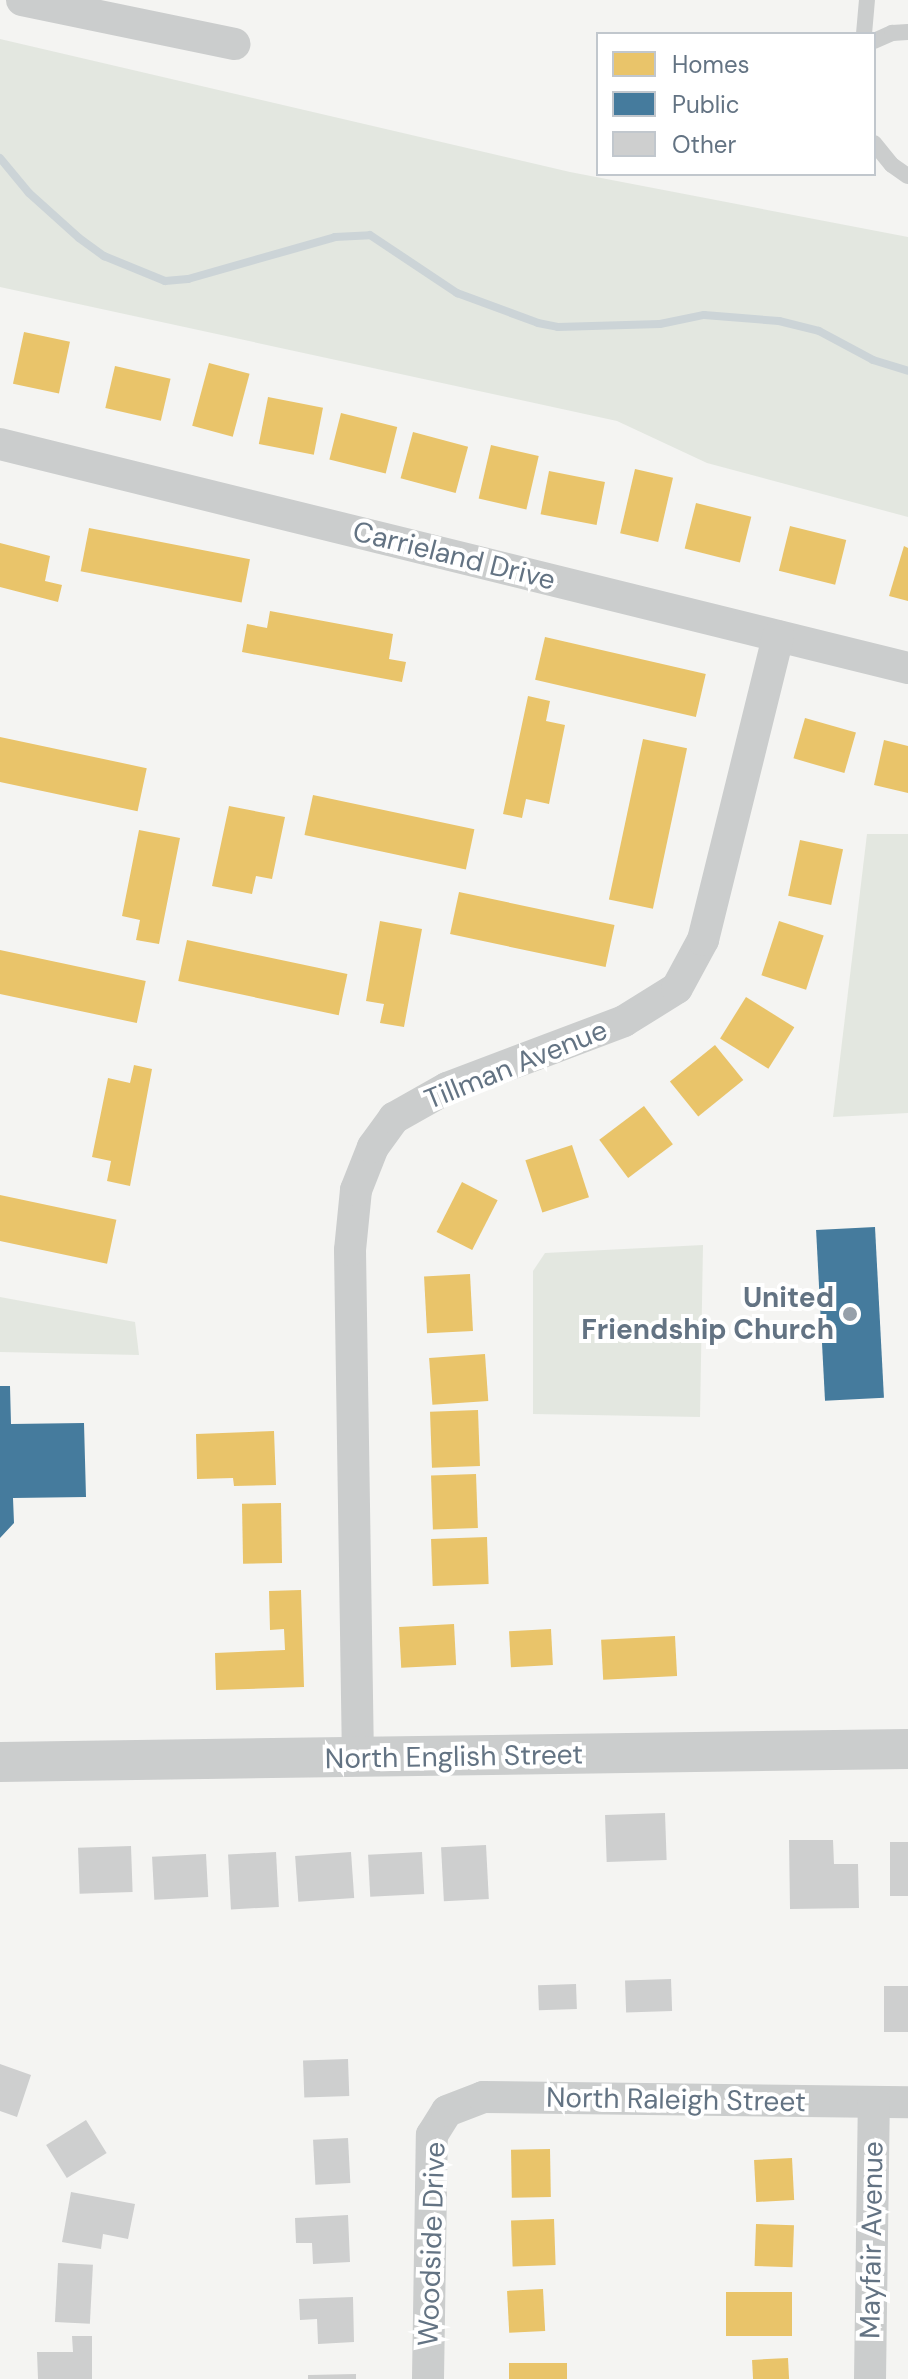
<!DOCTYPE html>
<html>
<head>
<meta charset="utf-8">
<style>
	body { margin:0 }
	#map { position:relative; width:908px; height:2379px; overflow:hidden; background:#f4f4f2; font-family:"DM Sans",sans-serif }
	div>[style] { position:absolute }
	.green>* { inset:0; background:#e3e7e0 }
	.homes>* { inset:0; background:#e9c46a; transform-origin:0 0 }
	.public>* { inset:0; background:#457b9d; transform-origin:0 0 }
	.stream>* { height:8px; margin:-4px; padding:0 4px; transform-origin:4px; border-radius:4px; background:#ccd4d7 }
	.building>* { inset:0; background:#cecfcf; transform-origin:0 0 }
	.service>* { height:16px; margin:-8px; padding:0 8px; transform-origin:8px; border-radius:8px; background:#cbcdcd }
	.minor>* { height:32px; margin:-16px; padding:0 16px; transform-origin:16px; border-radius:16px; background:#cbcdcd }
	.tertiary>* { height:40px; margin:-20px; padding:0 20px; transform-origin:20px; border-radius:20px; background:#cbcdcd }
	.dots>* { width:22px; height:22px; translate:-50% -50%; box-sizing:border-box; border:4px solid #fff; border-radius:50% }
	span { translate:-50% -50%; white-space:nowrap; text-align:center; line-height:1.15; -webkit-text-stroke:8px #fff; paint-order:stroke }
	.street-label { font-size:28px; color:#637383 }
	.poi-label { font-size:28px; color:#637383; font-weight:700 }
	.right { translate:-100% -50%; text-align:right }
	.legend { position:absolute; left:596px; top:32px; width:280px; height:144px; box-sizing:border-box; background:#fff; border:2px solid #c1c7cd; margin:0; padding:10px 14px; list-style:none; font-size:24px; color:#637383 }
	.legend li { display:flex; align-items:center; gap:16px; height:40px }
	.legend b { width:40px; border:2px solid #c1c7cd }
</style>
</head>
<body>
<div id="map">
	<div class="green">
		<div style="clip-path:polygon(0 39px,570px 172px,908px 237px,908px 517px,707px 463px,617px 421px,0 287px)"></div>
		<div style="clip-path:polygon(867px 834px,908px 834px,908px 1113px,833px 1117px)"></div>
		<div style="clip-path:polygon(703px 1245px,700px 1417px,533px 1414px,533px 1271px,545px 1253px)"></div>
		<div style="clip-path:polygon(0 1297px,135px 1322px,139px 1355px,0 1352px)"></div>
	</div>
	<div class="homes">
		<div style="left:24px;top:332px;width:47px;height:53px;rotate:12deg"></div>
		<div style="left:209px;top:363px;width:42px;height:65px;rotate:15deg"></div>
		<div style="left:115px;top:366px;width:57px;height:43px;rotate:13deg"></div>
		<div style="left:268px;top:397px;width:56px;height:48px;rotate:11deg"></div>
		<div style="left:341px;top:413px;width:58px;height:48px;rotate:14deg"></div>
		<div style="left:413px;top:432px;width:57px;height:48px;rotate:15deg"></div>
		<div style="left:491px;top:445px;width:49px;height:55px;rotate:13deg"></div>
		<div style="left:635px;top:469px;width:39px;height:66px;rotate:13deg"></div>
		<div style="left:549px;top:471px;width:57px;height:44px;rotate:11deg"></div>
		<div style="left:696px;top:503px;width:57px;height:47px;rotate:14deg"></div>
		<div style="left:790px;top:526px;width:58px;height:46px;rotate:14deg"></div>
		<div style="left:89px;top:528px;width:164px;height:44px;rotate:11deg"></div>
		<div style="clip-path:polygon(0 543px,50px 556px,45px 581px,62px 585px,58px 602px,0 587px)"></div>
		<div style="clip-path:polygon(904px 546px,908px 548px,908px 601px,889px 596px)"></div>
		<div style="clip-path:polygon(270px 611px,393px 634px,389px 659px,406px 662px,402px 682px,242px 652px,247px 624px,267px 628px)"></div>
		<div style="left:545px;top:637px;width:165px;height:44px;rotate:13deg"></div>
		<div style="clip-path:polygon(528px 696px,550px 701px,546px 721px,565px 725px,549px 804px,526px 799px,522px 818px,503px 814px)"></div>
		<div style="left:805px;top:718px;width:53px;height:42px;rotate:16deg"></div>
		<div style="left:0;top:737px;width:150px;height:44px;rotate:12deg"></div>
		<div style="left:643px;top:739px;width:45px;height:164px;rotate:12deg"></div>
		<div style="clip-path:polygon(884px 740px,908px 746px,908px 793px,874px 785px)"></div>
		<div style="left:313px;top:795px;width:165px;height:41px;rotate:12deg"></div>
		<div style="clip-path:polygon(229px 806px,285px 817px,272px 879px,256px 876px,252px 894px,212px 886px)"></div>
		<div style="clip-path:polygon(139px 830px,180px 838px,159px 944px,136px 940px,140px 920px,122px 916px)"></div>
		<div style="left:800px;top:840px;width:44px;height:57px;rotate:12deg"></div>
		<div style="left:459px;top:892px;width:159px;height:43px;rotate:12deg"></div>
		<div style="clip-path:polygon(380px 921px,422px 929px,404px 1027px,380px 1023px,384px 1004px,366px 1001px)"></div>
		<div style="left:779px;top:921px;width:47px;height:57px;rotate:18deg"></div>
		<div style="left:187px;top:940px;width:164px;height:42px;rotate:12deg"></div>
		<div style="left:0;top:950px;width:149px;height:43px;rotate:12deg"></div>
		<div style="left:746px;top:997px;width:57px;height:49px;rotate:32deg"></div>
		<div style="left:715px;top:1045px;width:45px;height:58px;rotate:51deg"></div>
		<div style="clip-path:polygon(134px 1065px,152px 1069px,130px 1186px,107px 1181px,111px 1161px,92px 1157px,108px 1078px,130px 1083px)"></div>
		<div style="left:644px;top:1106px;width:48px;height:56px;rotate:53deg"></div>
		<div style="left:572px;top:1145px;width:55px;height:49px;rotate:72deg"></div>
		<div style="left:462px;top:1182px;width:40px;height:56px;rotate:27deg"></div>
		<div style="left:0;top:1195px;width:119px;height:45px;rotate:12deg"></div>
		<div style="left:470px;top:1274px;width:57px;height:46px;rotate:87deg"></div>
		<div style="left:485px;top:1354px;width:47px;height:56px;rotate:86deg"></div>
		<div style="left:478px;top:1410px;width:56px;height:48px;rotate:88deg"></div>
		<div style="clip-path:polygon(274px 1431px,276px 1485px,234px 1486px,233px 1478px,197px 1479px,196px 1434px)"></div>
		<div style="left:476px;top:1474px;width:54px;height:45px;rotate:88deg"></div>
		<div style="left:281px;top:1503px;width:60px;height:39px;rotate:89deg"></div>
		<div style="left:487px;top:1537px;width:47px;height:56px;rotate:88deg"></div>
		<div style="clip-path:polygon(301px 1590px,304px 1687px,216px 1690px,215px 1653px,285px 1650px,284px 1629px,270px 1630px,269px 1591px)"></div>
		<div style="left:454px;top:1624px;width:41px;height:55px;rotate:87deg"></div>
		<div style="left:551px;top:1629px;width:36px;height:42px;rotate:87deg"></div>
		<div style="left:675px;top:1636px;width:40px;height:74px;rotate:87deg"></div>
		<div style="left:550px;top:2149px;width:48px;height:39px;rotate:89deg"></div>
		<div style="left:792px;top:2158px;width:42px;height:38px;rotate:87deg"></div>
		<div style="left:554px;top:2219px;width:46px;height:43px;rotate:88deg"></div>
		<div style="left:756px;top:2224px;width:38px;height:42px;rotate:2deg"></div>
		<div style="left:543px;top:2289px;width:42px;height:36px;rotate:87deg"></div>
		<div style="left:726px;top:2292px;width:66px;height:44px"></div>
		<div style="left:788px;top:2358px;width:21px;height:36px;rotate:87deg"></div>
		<div style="left:567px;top:2363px;width:16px;height:58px;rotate:90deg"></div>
	</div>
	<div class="public">
		<div style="left:875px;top:1227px;width:171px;height:59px;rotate:87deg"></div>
		<div style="clip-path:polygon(0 1386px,10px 1386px,11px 1424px,84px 1423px,86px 1497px,13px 1498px,14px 1523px,0 1538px)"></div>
	</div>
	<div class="stream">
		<div style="left:0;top:158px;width:45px;rotate:50.4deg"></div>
		<div style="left:29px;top:193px;width:67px;rotate:42deg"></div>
		<div style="left:79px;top:238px;width:31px;rotate:36deg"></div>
		<div style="left:104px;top:256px;width:66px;rotate:22.3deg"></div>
		<div style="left:165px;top:281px;width:23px;rotate:-5deg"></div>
		<div style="left:188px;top:279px;width:153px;rotate:-15.9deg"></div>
		<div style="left:335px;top:237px;width:35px;rotate:-3deg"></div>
		<div style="left:370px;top:235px;width:105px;rotate:33.7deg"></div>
		<div style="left:457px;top:293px;width:86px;rotate:20.3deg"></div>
		<div style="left:538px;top:323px;width:20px;rotate:11deg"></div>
		<div style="left:558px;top:327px;width:102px;rotate:-1.7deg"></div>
		<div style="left:660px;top:324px;width:45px;rotate:-11.6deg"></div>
		<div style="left:704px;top:315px;width:75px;rotate:4.6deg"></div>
		<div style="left:779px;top:321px;width:41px;rotate:14deg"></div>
		<div style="left:819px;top:331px;width:61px;rotate:28.2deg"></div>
		<div style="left:873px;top:360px;width:37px;rotate:17deg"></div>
	</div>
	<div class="building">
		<div style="left:665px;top:1813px;width:47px;height:60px;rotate:88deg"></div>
		<div style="clip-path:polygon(789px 1840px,833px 1840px,834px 1864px,858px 1864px,859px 1908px,790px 1909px)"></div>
		<div style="left:908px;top:1842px;width:54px;height:18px;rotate:90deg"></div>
		<div style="left:486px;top:1845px;width:54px;height:45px;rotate:87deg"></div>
		<div style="left:131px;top:1846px;width:46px;height:53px;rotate:88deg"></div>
		<div style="left:276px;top:1852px;width:55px;height:48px;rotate:87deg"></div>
		<div style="left:351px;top:1852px;width:46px;height:56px;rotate:86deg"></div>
		<div style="left:422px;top:1852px;width:42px;height:54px;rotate:87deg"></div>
		<div style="left:206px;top:1854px;width:43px;height:54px;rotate:87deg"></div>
		<div style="left:671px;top:1979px;width:32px;height:46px;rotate:88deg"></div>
		<div style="left:576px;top:1984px;width:25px;height:38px;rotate:88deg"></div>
		<div style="left:908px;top:1986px;width:46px;height:24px;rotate:90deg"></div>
		<div style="left:348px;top:2059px;width:37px;height:45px;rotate:88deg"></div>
		<div style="clip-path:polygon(0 2064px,31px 2075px,17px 2117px,0 2111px)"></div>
		<div style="left:86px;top:2120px;width:39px;height:47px;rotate:58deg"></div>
		<div style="left:348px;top:2138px;width:45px;height:35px;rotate:87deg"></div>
		<div style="clip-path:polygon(71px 2192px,135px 2204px,128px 2239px,103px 2234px,101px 2249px,62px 2242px)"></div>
		<div style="clip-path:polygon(348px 2215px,350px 2262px,313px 2264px,312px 2243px,296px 2243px,295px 2218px)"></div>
		<div style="left:58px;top:2263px;width:35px;height:59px;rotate:3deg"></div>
		<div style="clip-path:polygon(353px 2297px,354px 2342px,318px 2344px,317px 2319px,300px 2320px,299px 2299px)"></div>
		<div style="clip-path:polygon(72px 2336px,92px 2336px,92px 2379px,38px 2379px,37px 2352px,73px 2352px)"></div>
		<div style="clip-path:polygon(356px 2374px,356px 2379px,308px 2379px,308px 2375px)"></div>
	</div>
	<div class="service">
		<div style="left:864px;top:34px;width:34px;rotate:-85deg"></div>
		<div style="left:874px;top:41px;width:20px;rotate:-24deg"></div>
		<div style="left:892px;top:33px;width:16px;rotate:-4deg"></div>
		<div style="left:874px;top:143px;width:28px;rotate:51deg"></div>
		<div style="left:892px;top:165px;width:19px;rotate:35deg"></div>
	</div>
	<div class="minor">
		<div style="left:22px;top:0;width:217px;rotate:11.7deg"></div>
		<div style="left:0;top:444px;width:935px;rotate:13.86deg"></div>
		<div style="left:358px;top:1760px;width:510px;rotate:-90.9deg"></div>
		<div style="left:350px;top:1250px;width:60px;rotate:-84.3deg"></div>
		<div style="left:356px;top:1190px;width:46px;rotate:-68.4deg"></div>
		<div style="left:373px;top:1147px;width:36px;rotate:-54deg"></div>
		<div style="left:394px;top:1118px;width:61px;rotate:-29.5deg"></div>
		<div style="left:447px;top:1088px;width:189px;rotate:-20.7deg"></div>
		<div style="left:624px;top:1021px;width:62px;rotate:-31.9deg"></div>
		<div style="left:677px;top:988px;width:55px;rotate:-61.6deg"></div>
		<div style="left:703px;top:940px;width:313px;rotate:-76.1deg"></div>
		<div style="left:428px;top:2379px;width:244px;rotate:-89.1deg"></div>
		<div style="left:432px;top:2135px;width:28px;rotate:-58deg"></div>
		<div style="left:447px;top:2111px;width:39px;rotate:-21deg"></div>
		<div style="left:483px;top:2097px;width:425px;rotate:0.7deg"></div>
		<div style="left:870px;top:2379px;width:277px;rotate:-89.2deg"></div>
	</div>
	<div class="tertiary">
		<div style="left:0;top:1762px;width:908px;rotate:-0.82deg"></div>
	</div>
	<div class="dots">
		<div style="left:850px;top:1314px;background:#96a0aa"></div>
	</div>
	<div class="street-label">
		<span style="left:454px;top:556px;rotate:14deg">Carrieland Drive</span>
		<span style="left:516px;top:1065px;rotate:-22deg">Tillman Avenue</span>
		<span style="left:454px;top:1757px;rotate:-1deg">North English Street</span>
		<span style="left:676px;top:2100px;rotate:1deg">North Raleigh Street</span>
		<span style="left:872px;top:2240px;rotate:-89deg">Mayfair Avenue</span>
		<span style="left:432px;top:2244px;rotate:-88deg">Woodside Drive</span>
	</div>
	<div class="poi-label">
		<span class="right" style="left:834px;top:1314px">United<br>Friendship Church</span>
	</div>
	<ul class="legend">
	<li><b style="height:22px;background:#e9c46a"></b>Homes</li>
	<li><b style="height:22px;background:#457b9d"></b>Public</li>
	<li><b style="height:22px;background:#cecfcf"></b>Other</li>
	</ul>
</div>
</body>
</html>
